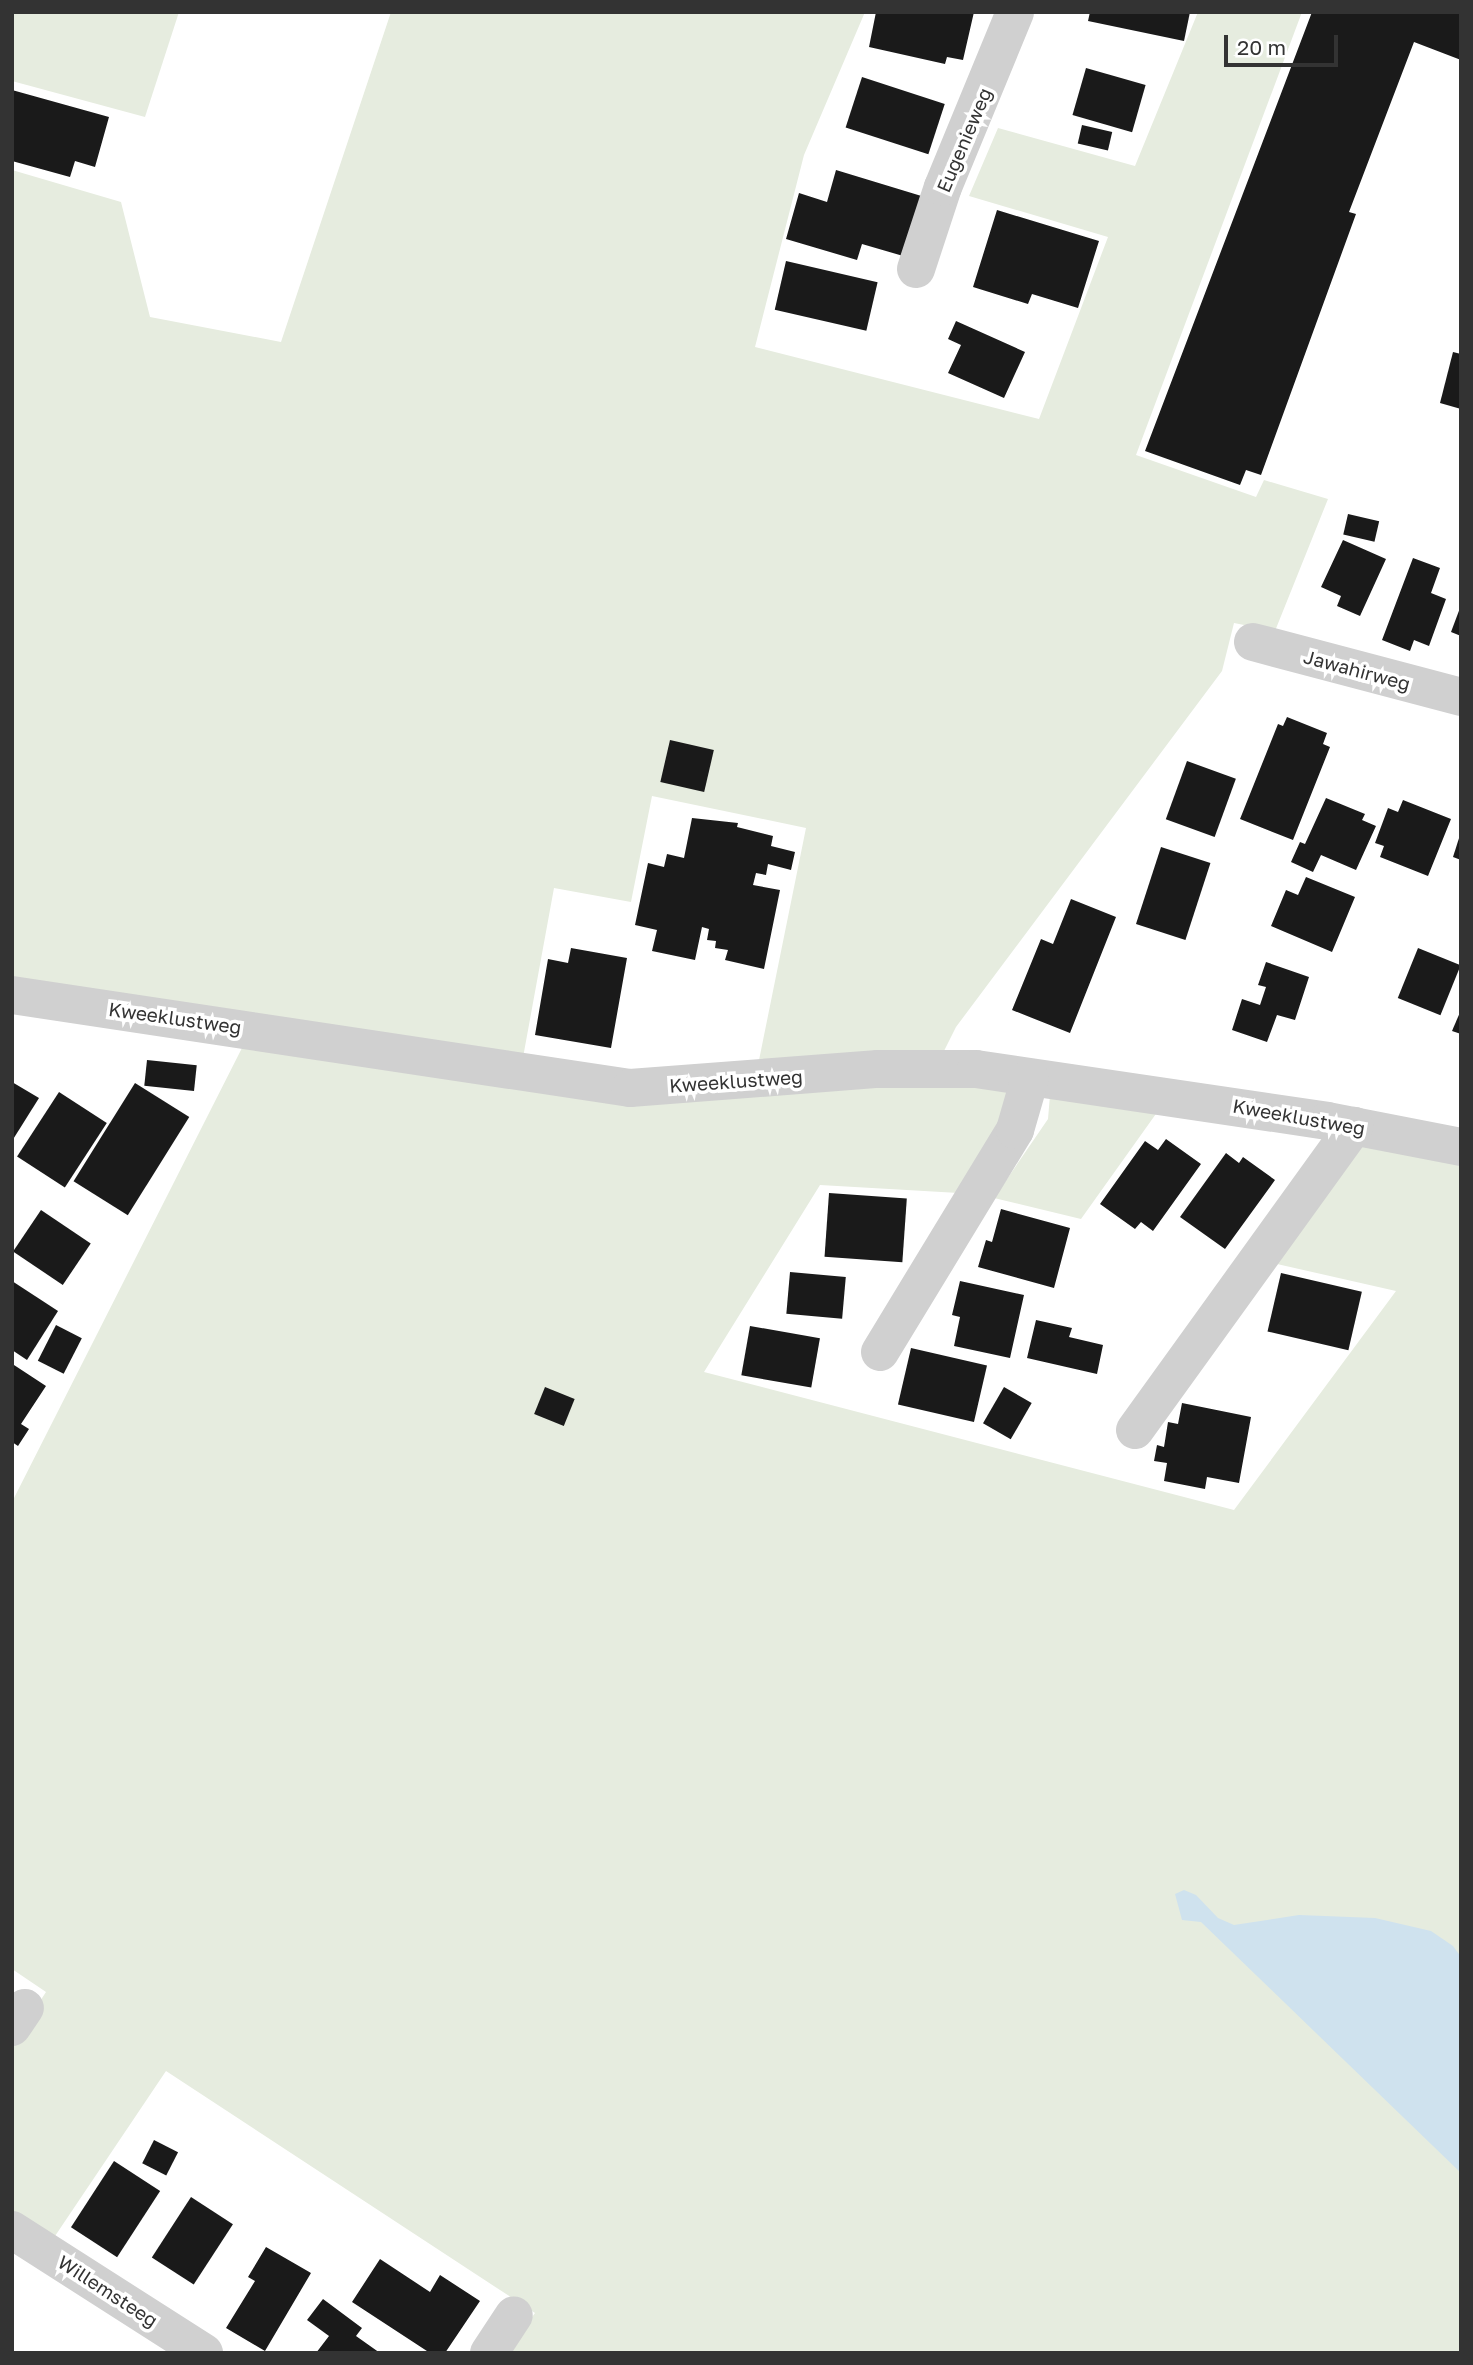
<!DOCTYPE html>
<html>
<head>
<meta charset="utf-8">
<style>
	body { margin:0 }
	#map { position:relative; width:1473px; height:2365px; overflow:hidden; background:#fff; font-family:"Golos Text",sans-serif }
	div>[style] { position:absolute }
	.green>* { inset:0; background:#e6ecdf }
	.water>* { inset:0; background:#cfe2ee }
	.building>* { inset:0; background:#1a1a1a; transform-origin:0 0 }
	.minor>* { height:38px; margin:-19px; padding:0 19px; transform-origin:19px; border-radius:19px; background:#d0d0d0 }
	span { translate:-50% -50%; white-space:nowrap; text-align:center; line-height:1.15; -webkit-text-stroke:7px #fff; paint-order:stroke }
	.street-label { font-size:19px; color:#333 }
	.frame { position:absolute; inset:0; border:14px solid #333; pointer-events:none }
	.scale { position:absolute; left:1224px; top:35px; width:114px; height:32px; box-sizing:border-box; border:4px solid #333; border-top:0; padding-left:9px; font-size:21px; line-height:24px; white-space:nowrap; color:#333; -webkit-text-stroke:5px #fff; paint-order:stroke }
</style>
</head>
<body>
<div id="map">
	<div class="green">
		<div style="clip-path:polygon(12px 12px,179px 12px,145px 117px,12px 81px)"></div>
		<div style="clip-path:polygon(391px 12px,865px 12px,804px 155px,755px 347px,1039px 419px,1108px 237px,969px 196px,998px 128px,1135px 166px,1198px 12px,1302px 12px,1136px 455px,1256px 497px,1264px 480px,1328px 499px,1275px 631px,1234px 623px,1222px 671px,956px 1027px,940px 1059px,757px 1070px,806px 828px,652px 796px,631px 902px,554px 888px,522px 1063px,12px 985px,12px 170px,121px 202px,150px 317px,281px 342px)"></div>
		<div style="clip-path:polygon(244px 1044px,617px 1098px,876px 1082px,1023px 1087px,976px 1194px,820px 1185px,704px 1372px,1234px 1510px,1396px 1291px,1277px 1264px,1363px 1138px,1461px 1157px,1461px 2353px,506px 2353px,535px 2313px,166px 2071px,49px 2245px,12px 2221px,12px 2044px,46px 1992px,12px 1969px,12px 1502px)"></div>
		<div style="clip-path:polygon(1050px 1095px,1163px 1104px,1081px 1219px,994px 1198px,1048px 1119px)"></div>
	</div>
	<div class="water">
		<div style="clip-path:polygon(1184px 1890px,1196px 1895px,1218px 1918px,1234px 1925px,1299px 1915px,1375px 1918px,1431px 1931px,1453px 1946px,1461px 1957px,1461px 2173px,1201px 1922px,1182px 1920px,1175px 1894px)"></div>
	</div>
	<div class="building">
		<div style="clip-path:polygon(876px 12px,974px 12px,963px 60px,947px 57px,945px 64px,869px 47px)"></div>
		<div style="clip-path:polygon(1090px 12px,1190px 12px,1184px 41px,1088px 21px)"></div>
		<div style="clip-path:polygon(1312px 12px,1461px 12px,1461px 60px,1414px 42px,1349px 212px,1356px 214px,1261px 475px,1246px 470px,1240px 485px,1145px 451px)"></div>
		<div style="left:1086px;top:68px;width:62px;height:49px;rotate:16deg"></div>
		<div style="left:862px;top:77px;width:87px;height:53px;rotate:18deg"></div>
		<div style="clip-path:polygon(12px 90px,109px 117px,95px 167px,75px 161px,70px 177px,12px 161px)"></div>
		<div style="left:1082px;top:125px;width:31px;height:19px;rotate:13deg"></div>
		<div style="clip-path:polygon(836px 170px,928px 198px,910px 258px,862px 244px,857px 260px,786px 239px,799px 193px,827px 202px)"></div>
		<div style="clip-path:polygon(997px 210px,1099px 241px,1078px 308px,1032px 294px,1028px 304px,973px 287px)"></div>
		<div style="left:786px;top:261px;width:94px;height:50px;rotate:13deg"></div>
		<div style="clip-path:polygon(956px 321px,1025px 352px,1004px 398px,948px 373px,961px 345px,948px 339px)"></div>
		<div style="clip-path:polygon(1453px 352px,1461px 354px,1461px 409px,1440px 403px)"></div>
		<div style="left:1348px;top:514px;width:32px;height:21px;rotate:13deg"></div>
		<div style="clip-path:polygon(1343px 540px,1386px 559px,1360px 616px,1337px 606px,1341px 596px,1321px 587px)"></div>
		<div style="clip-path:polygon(1413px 558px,1440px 568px,1431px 593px,1446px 599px,1429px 646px,1414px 640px,1410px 651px,1382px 640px)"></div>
		<div style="clip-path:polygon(1460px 608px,1461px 608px,1461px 636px,1451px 632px)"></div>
		<div style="clip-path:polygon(1287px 717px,1327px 733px,1323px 744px,1330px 747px,1293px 840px,1240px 819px,1278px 724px,1283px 726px)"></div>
		<div style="left:670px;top:740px;width:45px;height:43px;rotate:13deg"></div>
		<div style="left:1187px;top:761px;width:52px;height:62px;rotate:20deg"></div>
		<div style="clip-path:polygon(1326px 798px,1365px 814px,1362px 820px,1376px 826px,1356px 870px,1321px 855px,1313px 872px,1291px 862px,1300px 842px,1305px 844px)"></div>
		<div style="clip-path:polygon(1403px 800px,1451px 819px,1428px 876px,1380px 857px,1384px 846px,1375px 843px,1388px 808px,1398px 812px)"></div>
		<div style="clip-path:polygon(692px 818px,738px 823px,737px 827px,773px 836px,771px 846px,795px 852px,791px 870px,768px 864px,766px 875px,756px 873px,753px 885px,780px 890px,764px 969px,725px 960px,728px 950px,715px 948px,716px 941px,707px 940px,709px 929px,702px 927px,695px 960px,652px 951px,657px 930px,635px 925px,648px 863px,664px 867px,667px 854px,684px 858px)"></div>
		<div style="clip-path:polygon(1460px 835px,1461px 836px,1461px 860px,1453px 857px)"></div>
		<div style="left:1161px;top:847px;width:52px;height:81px;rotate:18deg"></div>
		<div style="clip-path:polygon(1306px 877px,1355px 897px,1332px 952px,1271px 926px,1286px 890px,1298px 895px)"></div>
		<div style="clip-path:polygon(1071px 899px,1116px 917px,1070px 1033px,1012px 1010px,1041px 939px,1053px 944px)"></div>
		<div style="clip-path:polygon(571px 948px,627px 958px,611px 1048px,535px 1035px,548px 959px,568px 963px)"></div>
		<div style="left:1418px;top:948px;width:46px;height:54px;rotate:22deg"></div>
		<div style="clip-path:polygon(1266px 962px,1309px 977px,1295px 1020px,1277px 1015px,1267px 1042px,1232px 1030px,1242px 999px,1260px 1005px,1266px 987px,1258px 985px)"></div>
		<div style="clip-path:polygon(1461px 1010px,1461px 1034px,1452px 1031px)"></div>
		<div style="left:147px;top:1060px;width:50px;height:26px;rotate:6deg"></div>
		<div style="clip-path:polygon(12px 1082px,39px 1098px,12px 1141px)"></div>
		<div style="left:135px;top:1083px;width:64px;height:116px;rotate:32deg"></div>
		<div style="left:59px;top:1092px;width:57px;height:77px;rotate:33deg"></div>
		<div style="clip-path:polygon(1166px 1139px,1201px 1164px,1153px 1231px,1141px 1222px,1135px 1229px,1100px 1204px,1145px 1141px,1158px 1150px)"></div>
		<div style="clip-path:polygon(1226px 1153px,1239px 1163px,1243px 1157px,1275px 1180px,1225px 1249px,1180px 1217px)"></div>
		<div style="left:829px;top:1193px;width:78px;height:64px;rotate:4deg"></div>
		<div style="clip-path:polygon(1001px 1209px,1070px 1228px,1054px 1288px,978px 1267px,986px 1240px,992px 1242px)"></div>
		<div style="left:41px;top:1210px;width:60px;height:50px;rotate:34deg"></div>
		<div style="left:790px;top:1272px;width:56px;height:42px;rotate:5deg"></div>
		<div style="left:1281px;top:1273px;width:83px;height:60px;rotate:13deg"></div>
		<div style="clip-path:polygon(12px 1281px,58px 1311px,27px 1360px,12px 1350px)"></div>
		<div style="clip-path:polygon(960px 1281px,1024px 1295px,1010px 1358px,954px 1346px,960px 1317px,952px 1315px)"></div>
		<div style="clip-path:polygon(1036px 1320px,1072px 1328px,1069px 1337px,1103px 1345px,1097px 1374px,1027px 1358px)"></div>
		<div style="left:56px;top:1325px;width:29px;height:40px;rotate:27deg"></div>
		<div style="left:750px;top:1326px;width:71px;height:50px;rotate:10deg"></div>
		<div style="left:911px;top:1348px;width:78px;height:58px;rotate:13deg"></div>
		<div style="clip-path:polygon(14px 1365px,46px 1386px,21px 1424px,29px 1429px,18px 1446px,12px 1442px)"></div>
		<div style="left:545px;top:1387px;width:32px;height:29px;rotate:22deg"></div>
		<div style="left:1004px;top:1387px;width:32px;height:42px;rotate:30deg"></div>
		<div style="clip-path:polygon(1182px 1403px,1251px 1417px,1239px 1483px,1207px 1477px,1205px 1489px,1164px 1481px,1167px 1463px,1154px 1461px,1157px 1445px,1164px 1447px,1168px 1422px,1178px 1424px)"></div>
		<div style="left:154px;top:2140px;width:27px;height:26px;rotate:27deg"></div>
		<div style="left:114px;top:2161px;width:55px;height:79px;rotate:33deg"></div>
		<div style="left:191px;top:2197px;width:50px;height:72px;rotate:33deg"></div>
		<div style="clip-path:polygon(266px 2247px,311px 2273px,265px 2351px,226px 2328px,255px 2281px,248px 2277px)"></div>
		<div style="clip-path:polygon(380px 2259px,430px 2292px,440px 2275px,480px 2301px,445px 2353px,430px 2353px,352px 2302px)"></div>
		<div style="clip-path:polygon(323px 2299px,362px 2328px,356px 2336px,380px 2353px,316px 2353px,329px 2336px,307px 2320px)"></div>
	</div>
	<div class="minor">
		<div style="left:916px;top:269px;width:86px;rotate:-71.8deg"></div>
		<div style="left:943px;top:187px;width:189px;rotate:-67.6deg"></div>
		<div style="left:1253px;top:642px;width:215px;rotate:14.8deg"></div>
		<div style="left:12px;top:995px;width:625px;rotate:8.56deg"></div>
		<div style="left:630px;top:1088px;width:249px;rotate:-4.4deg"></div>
		<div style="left:878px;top:1069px;width:98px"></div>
		<div style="left:976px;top:1069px;width:355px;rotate:8.4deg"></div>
		<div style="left:1327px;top:1121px;width:136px;rotate:11deg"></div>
		<div style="left:880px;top:1352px;width:260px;rotate:-58.7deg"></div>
		<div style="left:1015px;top:1130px;width:54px;rotate:-73.9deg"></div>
		<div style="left:1135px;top:1430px;width:375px;rotate:-54.2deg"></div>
		<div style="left:12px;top:2027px;width:23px;rotate:-56deg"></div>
		<div style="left:12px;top:2230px;width:228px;rotate:32.6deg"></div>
		<div style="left:489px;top:2353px;width:45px;rotate:-56.7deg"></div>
	</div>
	<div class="street-label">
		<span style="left:964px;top:140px;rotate:-67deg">Eugenieweg</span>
		<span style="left:1357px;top:670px;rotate:15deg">Jawahirweg</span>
		<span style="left:175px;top:1018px;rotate:8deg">Kweeklustweg</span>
		<span style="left:736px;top:1081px;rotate:-4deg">Kweeklustweg</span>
		<span style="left:1299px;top:1117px;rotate:10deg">Kweeklustweg</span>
		<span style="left:108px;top:2291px;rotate:33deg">Willemsteeg</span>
	</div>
	<div class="frame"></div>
	<div class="scale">20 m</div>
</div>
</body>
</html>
